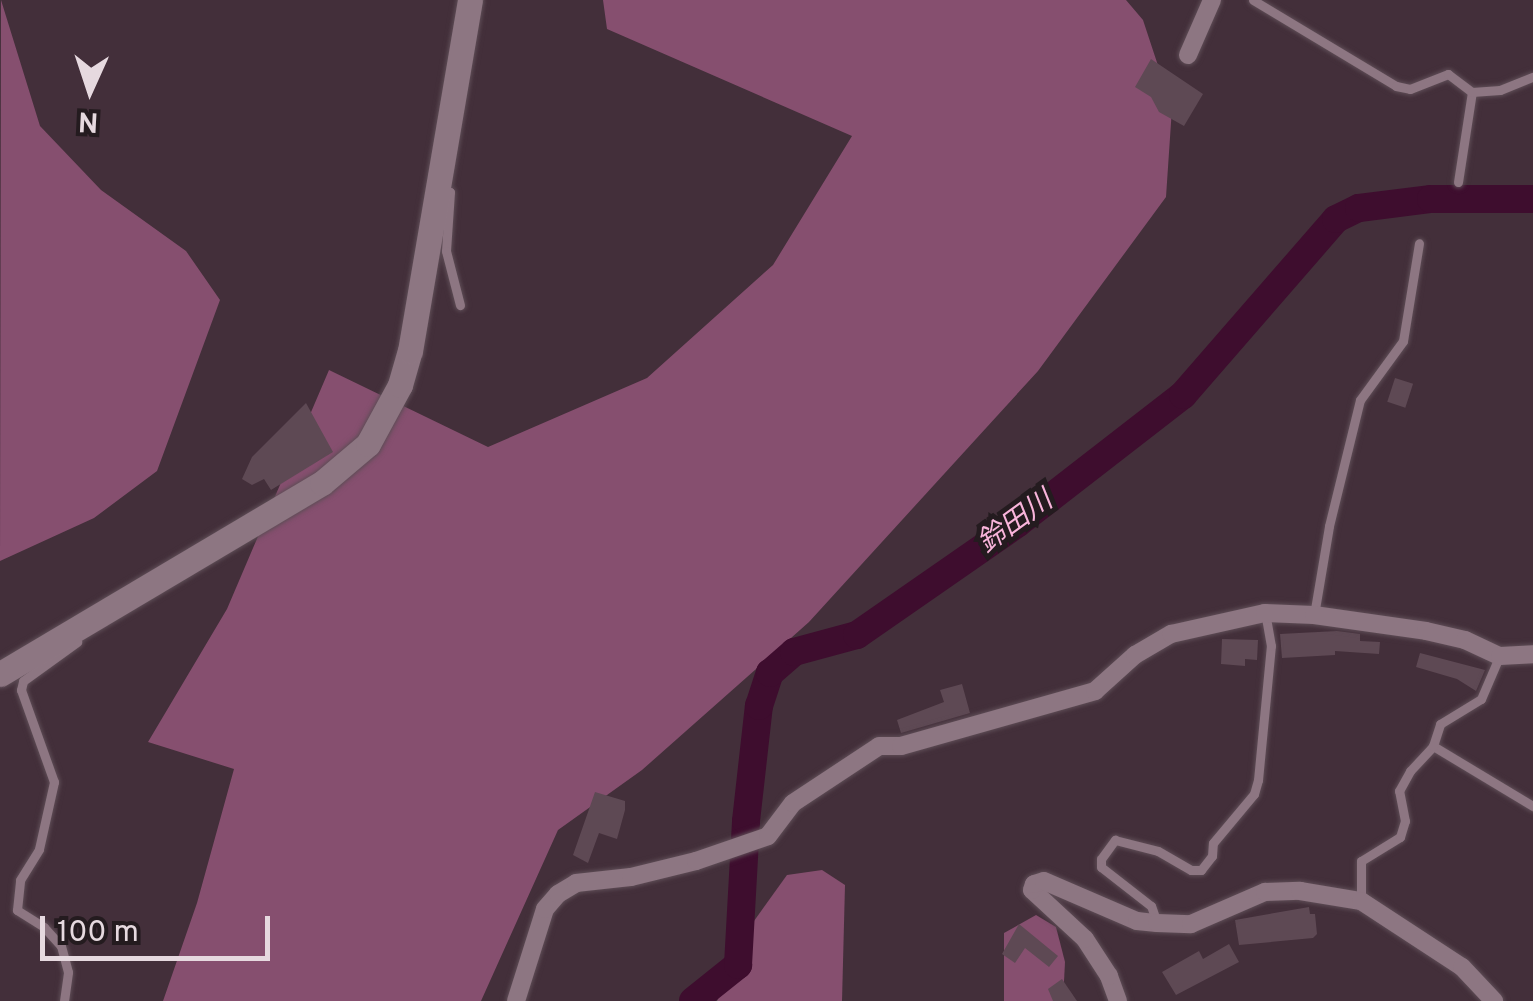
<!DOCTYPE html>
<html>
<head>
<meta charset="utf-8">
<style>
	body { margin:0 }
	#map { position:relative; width:1533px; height:1001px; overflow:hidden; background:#432f3a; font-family:Overpass,"Noto Sans JP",sans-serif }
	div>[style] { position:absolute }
	.forest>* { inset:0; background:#864f6f }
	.river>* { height:28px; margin:-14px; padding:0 14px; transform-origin:14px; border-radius:14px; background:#3e0d2e }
	.building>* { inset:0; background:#5e4954; transform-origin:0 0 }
	.roads { filter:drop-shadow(0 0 2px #5e4d56) drop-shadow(0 0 2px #5e4d56) }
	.lane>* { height:9px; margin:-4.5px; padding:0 4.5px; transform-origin:4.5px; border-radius:4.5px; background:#8d7682 }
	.street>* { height:18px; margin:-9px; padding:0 9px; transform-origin:9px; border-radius:9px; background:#8d7682 }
	.secondary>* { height:25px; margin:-12.5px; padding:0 12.5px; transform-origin:12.5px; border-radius:12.5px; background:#8d7682 }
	span { translate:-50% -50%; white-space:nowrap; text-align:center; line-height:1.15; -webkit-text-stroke:10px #241b1f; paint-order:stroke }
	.water-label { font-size:28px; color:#f9b4db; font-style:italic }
	.north { position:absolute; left:40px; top:40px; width:100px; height:100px; -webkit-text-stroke:8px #241b1f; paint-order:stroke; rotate:183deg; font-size:28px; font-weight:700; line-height:40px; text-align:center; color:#e6d9df }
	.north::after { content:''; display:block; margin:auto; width:35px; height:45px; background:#e6d9df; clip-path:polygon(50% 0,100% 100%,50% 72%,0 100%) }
	.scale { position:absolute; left:40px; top:916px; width:230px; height:45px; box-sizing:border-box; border:5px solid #e6d9df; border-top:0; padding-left:12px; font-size:30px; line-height:35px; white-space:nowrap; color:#e6d9df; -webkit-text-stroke:8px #241b1f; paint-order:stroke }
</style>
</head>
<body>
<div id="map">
	<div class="forest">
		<div style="clip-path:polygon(1px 0,40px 126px,101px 190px,186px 251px,220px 300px,157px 471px,94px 518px,0 561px)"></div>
		<div style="clip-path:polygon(603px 0,1126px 0,1143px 20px,1172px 108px,1166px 197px,1038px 371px,809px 622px,642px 770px,558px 830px,481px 1001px,163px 1001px,197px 903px,234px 769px,148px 742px,227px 609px,329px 370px,488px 447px,647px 378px,773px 265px,852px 136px,607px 29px)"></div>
		<div style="clip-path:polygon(822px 870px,845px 885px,842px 1001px,717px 1001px,754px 921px,787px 875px)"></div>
		<div style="clip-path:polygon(1036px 915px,1056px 927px,1065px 962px,1063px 1001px,1004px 1001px,1004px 933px)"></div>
	</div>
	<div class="river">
		<div style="left:693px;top:1001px;width:58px;rotate:-38.7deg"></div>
		<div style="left:738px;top:965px;width:144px;rotate:-86.8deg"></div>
		<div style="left:746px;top:821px;width:116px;rotate:-83.6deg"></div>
		<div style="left:759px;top:706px;width:35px;rotate:-72deg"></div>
		<div style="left:770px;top:673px;width:32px;rotate:-41deg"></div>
		<div style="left:794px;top:652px;width:65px;rotate:-15.1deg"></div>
		<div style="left:857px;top:635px;width:196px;rotate:-34.8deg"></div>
		<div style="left:1018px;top:523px;width:209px;rotate:-37.8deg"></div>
		<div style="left:1183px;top:395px;width:233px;rotate:-49deg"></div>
		<div style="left:1336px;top:219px;width:25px;rotate:-26deg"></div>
		<div style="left:1359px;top:208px;width:73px;rotate:-7.1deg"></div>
		<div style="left:1431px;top:199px;width:102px"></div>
	</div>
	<div class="building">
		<div style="clip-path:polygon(1151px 59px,1203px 94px,1184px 126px,1159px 112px,1151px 97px,1135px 87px)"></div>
		<div style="left:1395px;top:378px;width:19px;height:25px;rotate:18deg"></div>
		<div style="clip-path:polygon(306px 403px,333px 452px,271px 490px,264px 479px,252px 485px,242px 479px,252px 457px)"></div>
		<div style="clip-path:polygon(1337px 631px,1360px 634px,1360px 641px,1380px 642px,1379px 654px,1335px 651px,1335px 655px,1282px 658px,1280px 634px)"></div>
		<div style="clip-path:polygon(1222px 639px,1258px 640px,1257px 660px,1245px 659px,1245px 666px,1221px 664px)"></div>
		<div style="clip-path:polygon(1420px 653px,1485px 670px,1476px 691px,1457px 679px,1416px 667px)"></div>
		<div style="clip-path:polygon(962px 684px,970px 713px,901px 733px,897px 720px,944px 702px,940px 690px)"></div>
		<div style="clip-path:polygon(595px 792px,625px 801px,625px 810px,617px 839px,599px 833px,588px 863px,573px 855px)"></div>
		<div style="clip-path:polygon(1309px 907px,1310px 914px,1315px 914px,1317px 934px,1313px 938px,1239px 945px,1235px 920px)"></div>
		<div style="clip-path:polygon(1019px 924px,1058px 956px,1049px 967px,1025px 948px,1015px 963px,1002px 954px)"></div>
		<div style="clip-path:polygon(1229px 944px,1239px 962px,1176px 995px,1162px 972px,1199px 951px,1203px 959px)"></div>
		<div style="clip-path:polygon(1062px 979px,1077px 1001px,1053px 1001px,1048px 989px)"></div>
	</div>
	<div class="roads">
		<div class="lane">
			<div style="left:1253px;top:0;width:167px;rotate:31deg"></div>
			<div style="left:1396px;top:86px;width:14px;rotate:12deg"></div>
			<div style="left:1410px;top:89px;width:41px;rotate:-21.5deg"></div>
			<div style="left:1448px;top:74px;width:30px;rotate:37deg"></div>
			<div style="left:1458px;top:182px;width:91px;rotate:-81.2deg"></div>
			<div style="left:1472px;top:92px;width:28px;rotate:-4deg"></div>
			<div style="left:1500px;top:90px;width:35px;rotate:-22deg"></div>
			<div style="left:442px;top:191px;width:8px;rotate:7deg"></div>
			<div style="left:450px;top:192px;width:59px;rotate:93.9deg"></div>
			<div style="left:446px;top:251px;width:56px;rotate:75.5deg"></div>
			<div style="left:1314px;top:615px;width:90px;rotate:-80.4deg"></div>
			<div style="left:1329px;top:526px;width:130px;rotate:-76.2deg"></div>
			<div style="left:1360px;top:400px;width:73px;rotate:-53.9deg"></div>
			<div style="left:1403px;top:341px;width:99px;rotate:-80.7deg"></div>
			<div style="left:1433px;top:746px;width:117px;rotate:31deg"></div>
			<div style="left:1361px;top:901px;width:40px;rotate:-90deg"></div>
			<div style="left:1361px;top:861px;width:46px;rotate:-31.6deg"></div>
			<div style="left:1400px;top:837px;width:17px;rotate:-73deg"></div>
			<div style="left:1405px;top:821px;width:31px;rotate:-101deg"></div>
			<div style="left:1399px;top:791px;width:23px;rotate:-61deg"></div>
			<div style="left:1410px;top:771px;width:34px;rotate:-47deg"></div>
			<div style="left:1433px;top:746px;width:23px;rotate:-72deg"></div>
			<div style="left:1440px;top:724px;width:48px;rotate:-31.4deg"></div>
			<div style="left:1481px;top:699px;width:46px;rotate:-66.8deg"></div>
			<div style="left:1157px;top:923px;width:18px;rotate:-109deg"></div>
			<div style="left:1151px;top:906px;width:63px;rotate:-142deg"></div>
			<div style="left:1101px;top:867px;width:8px;rotate:-90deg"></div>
			<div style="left:1101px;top:859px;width:24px;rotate:-54deg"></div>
			<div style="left:1115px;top:840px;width:44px;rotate:14.3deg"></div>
			<div style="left:1158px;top:851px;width:38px;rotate:30deg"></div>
			<div style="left:1191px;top:870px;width:10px"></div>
			<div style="left:1201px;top:870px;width:18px;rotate:-52deg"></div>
			<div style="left:1212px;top:856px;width:13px;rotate:-86deg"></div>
			<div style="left:1213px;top:843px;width:64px;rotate:-50.1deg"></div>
			<div style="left:1254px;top:794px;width:15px;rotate:-74deg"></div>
			<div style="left:1258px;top:780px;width:135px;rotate:-84.5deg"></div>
			<div style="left:1271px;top:646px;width:34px;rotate:-100deg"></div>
			<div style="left:64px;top:1001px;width:29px;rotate:-82deg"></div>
			<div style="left:68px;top:972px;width:27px;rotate:-105deg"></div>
			<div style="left:61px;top:946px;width:25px;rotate:-132deg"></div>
			<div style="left:44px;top:927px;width:32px;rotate:-148deg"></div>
			<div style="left:17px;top:910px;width:30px;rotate:-84deg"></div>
			<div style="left:20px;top:880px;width:36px;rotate:-58deg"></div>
			<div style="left:39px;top:849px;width:69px;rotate:-77.4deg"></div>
			<div style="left:54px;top:782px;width:98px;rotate:-109.7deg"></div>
			<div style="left:21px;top:690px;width:9px;rotate:-77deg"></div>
			<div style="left:23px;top:681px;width:67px;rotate:-35.8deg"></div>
		</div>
		<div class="street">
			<div style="left:1188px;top:55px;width:60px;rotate:-66.4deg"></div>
			<div style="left:516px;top:1001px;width:96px;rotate:-72.5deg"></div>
			<div style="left:545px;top:909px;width:20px;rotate:-49deg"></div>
			<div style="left:558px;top:894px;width:21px;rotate:-31deg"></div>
			<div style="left:576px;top:883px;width:55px;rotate:-6.2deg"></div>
			<div style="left:631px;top:877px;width:67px;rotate:-13.8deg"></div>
			<div style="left:696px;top:861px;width:76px;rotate:-19.1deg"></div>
			<div style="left:768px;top:836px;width:41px;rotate:-52.9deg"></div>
			<div style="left:793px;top:803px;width:103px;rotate:-33.5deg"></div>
			<div style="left:879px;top:746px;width:22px"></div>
			<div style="left:901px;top:746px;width:202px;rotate:-15.8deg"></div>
			<div style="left:1095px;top:691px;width:54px;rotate:-42deg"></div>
			<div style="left:1135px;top:655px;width:42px;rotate:-30.3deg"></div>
			<div style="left:1171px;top:634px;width:96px;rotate:-12.6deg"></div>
			<div style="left:1265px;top:613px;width:49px;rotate:2.3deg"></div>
			<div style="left:1314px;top:615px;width:113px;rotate:8.1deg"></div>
			<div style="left:1426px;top:631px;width:40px;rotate:13deg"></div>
			<div style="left:1465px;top:640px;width:38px;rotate:25deg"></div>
			<div style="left:1500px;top:656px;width:33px;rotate:-3deg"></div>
			<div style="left:1118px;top:1001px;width:27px;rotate:-110deg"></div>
			<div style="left:1109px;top:976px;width:44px;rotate:-123deg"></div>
			<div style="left:1085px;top:939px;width:72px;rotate:-137.2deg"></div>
			<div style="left:1032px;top:890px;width:6px;rotate:-72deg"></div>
			<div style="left:1034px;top:884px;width:10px;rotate:-17deg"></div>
			<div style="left:1044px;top:881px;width:101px;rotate:23.3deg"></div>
			<div style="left:1137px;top:921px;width:20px;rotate:6deg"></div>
			<div style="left:1157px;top:923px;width:34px;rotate:2deg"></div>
			<div style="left:1191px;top:924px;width:81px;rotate:-23.4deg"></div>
			<div style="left:1265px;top:892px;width:35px;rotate:-2deg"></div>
			<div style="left:1300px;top:891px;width:62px;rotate:9.3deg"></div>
			<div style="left:1361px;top:901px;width:121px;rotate:33.2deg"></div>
			<div style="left:1462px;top:967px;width:47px;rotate:46.7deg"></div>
		</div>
		<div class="secondary">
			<div style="left:0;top:674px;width:374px;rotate:-30.7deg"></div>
			<div style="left:322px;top:483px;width:60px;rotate:-40.3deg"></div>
			<div style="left:368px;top:444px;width:67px;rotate:-61.5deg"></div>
			<div style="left:400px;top:385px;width:35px;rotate:-74deg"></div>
			<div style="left:410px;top:351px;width:356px;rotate:-80.3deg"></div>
		</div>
	</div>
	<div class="water-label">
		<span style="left:1016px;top:523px;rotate:-36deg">鈴田川</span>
	</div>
	<div class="north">N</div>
	<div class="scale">100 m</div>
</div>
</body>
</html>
